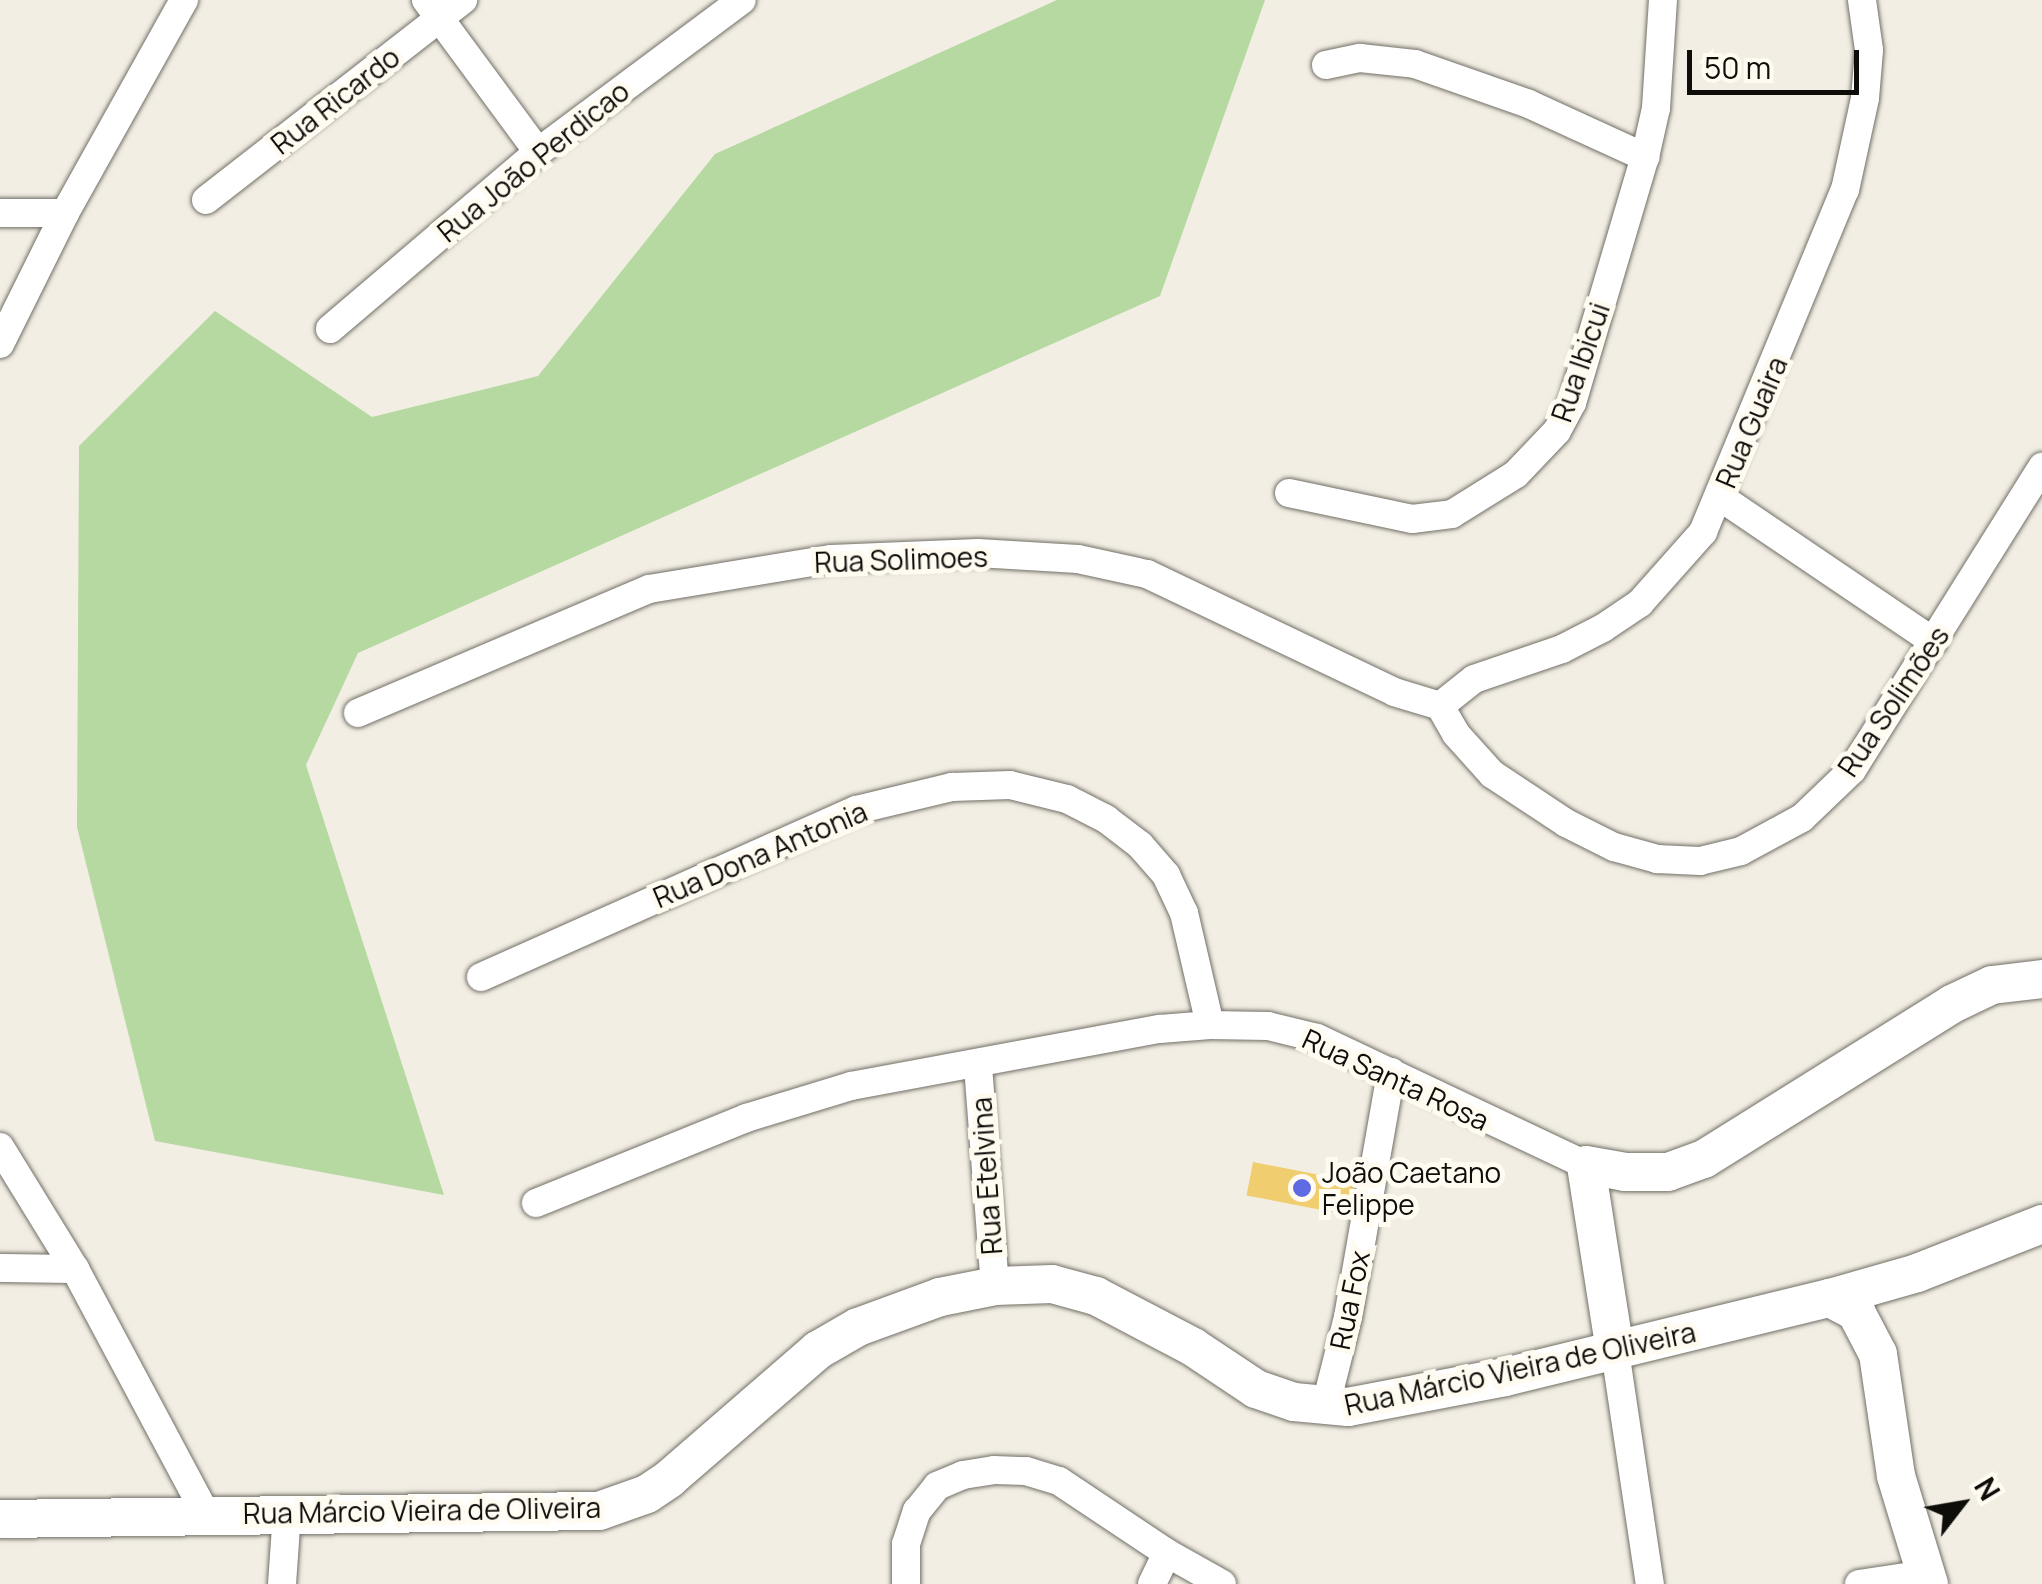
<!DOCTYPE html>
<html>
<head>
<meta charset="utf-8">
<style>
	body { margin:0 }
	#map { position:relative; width:2042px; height:1584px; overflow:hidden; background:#f2eee4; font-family:Manrope,sans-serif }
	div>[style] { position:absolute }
	.green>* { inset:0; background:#b5d9a1 }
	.building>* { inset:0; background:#f0cd6e; transform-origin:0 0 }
	.roads { filter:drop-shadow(0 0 2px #726f66) drop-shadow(0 0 2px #726f66) }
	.minor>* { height:28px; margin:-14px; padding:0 14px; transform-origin:14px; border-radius:14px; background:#fff }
	.secondary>* { height:38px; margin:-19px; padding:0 19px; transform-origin:19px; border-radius:19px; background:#fff }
	.dots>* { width:28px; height:28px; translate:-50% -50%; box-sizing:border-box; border:5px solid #fffbf1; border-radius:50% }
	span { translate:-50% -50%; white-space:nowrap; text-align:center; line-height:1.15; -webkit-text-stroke:10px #fffbf1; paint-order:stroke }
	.street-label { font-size:28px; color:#0e0d0a }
	.poi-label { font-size:28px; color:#0e0d0a }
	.left { translate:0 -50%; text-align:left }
	.north { position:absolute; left:1912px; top:1454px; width:100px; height:100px; -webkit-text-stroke:8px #fffbf1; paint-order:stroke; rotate:59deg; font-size:28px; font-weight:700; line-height:40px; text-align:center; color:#0e0d0a }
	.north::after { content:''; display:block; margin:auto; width:35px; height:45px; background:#0e0d0a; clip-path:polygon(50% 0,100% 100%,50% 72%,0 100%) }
	.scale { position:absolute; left:1687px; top:50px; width:172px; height:45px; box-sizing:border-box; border:5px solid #0e0d0a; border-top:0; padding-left:12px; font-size:30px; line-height:35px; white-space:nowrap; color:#0e0d0a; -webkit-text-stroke:8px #fffbf1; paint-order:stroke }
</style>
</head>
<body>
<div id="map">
	<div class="green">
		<div style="clip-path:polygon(1057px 0,1265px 0,1160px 296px,358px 653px,306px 765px,444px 1195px,155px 1141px,77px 827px,79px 446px,215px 311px,372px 417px,538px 376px,715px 154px)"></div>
	</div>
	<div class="building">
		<div style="left:1253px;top:1162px;width:103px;height:34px;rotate:11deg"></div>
	</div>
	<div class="roads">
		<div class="minor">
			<div style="left:426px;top:0;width:189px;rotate:53.6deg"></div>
			<div style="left:1326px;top:65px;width:35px;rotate:-12deg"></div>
			<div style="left:1360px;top:58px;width:55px;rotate:6.2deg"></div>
			<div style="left:1415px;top:64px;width:121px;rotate:19.3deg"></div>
			<div style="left:1529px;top:104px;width:128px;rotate:24.6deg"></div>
			<div style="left:206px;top:200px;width:326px;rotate:-37.9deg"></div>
			<div style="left:0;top:213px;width:65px"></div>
			<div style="left:330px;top:329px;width:273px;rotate:-40.4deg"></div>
			<div style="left:538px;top:152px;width:254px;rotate:-36.7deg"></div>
			<div style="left:0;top:344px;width:146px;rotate:-63.6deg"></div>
			<div style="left:65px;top:213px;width:244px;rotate:-60.8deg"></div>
			<div style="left:1289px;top:493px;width:126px;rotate:11.9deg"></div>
			<div style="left:1412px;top:519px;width:40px;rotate:-7.1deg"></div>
			<div style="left:1452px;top:514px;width:75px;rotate:-32deg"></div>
			<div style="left:1516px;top:474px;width:59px;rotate:-46.4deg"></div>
			<div style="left:1557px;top:431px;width:32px;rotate:-62deg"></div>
			<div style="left:1572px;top:403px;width:257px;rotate:-73.5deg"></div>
			<div style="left:1645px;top:157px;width:50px;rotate:-77.3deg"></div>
			<div style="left:1656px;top:108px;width:108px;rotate:-86.3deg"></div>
			<div style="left:1720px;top:497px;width:258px;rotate:34.1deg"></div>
			<div style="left:1440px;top:706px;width:43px;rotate:-38.5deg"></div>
			<div style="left:1474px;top:679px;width:93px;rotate:-18.8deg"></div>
			<div style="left:1562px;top:649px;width:46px;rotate:-27.1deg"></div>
			<div style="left:1603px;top:628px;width:45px;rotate:-34deg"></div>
			<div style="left:1640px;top:603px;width:95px;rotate:-48.4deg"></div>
			<div style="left:1703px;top:532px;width:370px;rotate:-67.5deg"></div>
			<div style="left:1845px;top:190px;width:94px;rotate:-77.7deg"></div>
			<div style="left:1865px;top:98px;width:48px;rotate:-85.2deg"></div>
			<div style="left:1869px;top:50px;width:50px;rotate:-98deg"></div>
			<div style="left:1440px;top:706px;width:32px;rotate:60deg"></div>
			<div style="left:1456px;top:734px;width:54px;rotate:48deg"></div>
			<div style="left:1492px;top:774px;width:89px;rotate:33.5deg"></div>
			<div style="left:1566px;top:823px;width:54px;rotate:26.6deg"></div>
			<div style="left:1614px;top:847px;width:45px;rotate:15.6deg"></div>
			<div style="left:1657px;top:859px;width:43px;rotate:2.7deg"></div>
			<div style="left:1700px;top:861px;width:42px;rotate:-13.7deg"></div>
			<div style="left:1741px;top:851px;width:69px;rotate:-28.4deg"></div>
			<div style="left:1802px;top:818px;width:69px;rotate:-43.8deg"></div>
			<div style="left:1852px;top:770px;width:358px;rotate:-57.9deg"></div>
			<div style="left:358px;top:713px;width:316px;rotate:-23.1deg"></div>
			<div style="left:649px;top:589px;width:184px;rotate:-9.4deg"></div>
			<div style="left:831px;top:559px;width:147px;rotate:-2.3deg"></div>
			<div style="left:978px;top:553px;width:100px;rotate:3.4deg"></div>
			<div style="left:1078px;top:559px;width:71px;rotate:12.3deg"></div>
			<div style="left:1147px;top:574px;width:274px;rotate:25.5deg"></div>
			<div style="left:1394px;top:692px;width:48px;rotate:16.9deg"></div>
			<div style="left:481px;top:977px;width:411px;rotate:-24deg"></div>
			<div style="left:856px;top:810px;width:99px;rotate:-13.5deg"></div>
			<div style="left:952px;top:787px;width:58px;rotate:-2deg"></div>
			<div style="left:1010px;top:785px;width:59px;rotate:13.8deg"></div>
			<div style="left:1067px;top:799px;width:44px;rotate:27.1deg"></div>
			<div style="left:1106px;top:819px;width:43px;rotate:37.4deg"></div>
			<div style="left:1140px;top:845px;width:40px;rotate:49deg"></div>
			<div style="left:1166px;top:875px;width:42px;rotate:64.7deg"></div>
			<div style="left:1184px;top:913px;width:115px;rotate:76.9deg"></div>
			<div style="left:978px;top:1066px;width:221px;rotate:85.6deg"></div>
			<div style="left:0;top:1147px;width:143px;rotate:58.4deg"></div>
			<div style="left:75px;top:1269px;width:278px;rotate:61.9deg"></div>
			<div style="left:536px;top:1203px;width:227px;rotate:-22deg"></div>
			<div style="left:746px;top:1118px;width:110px;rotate:-16.9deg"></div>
			<div style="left:851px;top:1086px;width:314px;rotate:-10.5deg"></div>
			<div style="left:1160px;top:1029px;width:50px;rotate:-4.6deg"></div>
			<div style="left:1210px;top:1025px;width:58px;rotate:1deg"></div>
			<div style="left:1268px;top:1026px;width:50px;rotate:13.8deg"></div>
			<div style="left:1317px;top:1038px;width:297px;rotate:25.3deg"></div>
			<div style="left:0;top:1268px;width:75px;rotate:0.8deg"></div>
			<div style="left:1615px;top:1351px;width:236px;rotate:81.5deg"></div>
			<div style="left:1325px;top:1408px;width:94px;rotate:-75.8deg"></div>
			<div style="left:1348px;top:1317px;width:249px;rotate:-80deg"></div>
			<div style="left:1167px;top:1553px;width:63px;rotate:29.4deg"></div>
			<div style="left:282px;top:1584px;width:71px;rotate:-86deg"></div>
			<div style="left:906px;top:1584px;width:40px;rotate:-90deg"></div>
			<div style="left:906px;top:1544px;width:35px;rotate:-72deg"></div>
			<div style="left:917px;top:1511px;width:32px;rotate:-51deg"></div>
			<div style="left:937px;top:1486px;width:28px;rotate:-23deg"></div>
			<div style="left:963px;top:1475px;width:31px;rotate:-9deg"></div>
			<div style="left:994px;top:1470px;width:32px;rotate:2deg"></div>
			<div style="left:1026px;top:1471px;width:34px;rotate:17deg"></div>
			<div style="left:1059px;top:1481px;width:130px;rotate:33.7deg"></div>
			<div style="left:1167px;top:1553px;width:34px;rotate:116deg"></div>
			<div style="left:1859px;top:1584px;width:68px;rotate:-8.5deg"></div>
		</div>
		<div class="secondary">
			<div style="left:1830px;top:1298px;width:30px;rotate:28deg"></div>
			<div style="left:1856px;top:1312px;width:47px;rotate:62.4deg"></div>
			<div style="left:1878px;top:1354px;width:123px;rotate:81.6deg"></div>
			<div style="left:1896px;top:1476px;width:113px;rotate:73deg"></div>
			<div style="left:1615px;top:1351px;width:188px;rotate:-98.9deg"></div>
			<div style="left:1586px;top:1165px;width:39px;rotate:10deg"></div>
			<div style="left:1624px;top:1172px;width:44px"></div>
			<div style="left:1668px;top:1172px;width:38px;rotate:-20deg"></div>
			<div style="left:1704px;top:1159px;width:292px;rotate:-32deg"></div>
			<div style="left:1952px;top:1004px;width:44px;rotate:-25.4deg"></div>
			<div style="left:1992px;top:985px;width:50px;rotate:-6.8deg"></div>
			<div style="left:0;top:1519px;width:599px;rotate:-0.77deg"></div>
			<div style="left:599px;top:1511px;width:51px;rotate:-19.5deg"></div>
			<div style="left:647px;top:1494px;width:27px;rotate:-34deg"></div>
			<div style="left:669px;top:1479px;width:197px;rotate:-40.9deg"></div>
			<div style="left:818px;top:1350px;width:46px;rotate:-29.9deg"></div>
			<div style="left:858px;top:1327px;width:87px;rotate:-20.1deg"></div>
			<div style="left:940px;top:1297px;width:56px;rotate:-11.3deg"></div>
			<div style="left:995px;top:1286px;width:57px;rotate:-2deg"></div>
			<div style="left:1052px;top:1284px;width:46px;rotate:15.3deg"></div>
			<div style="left:1096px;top:1296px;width:110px;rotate:27.7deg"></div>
			<div style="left:1193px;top:1347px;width:76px;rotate:33.7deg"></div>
			<div style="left:1256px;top:1389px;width:40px;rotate:18.9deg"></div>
			<div style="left:1294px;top:1402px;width:54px;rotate:5.3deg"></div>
			<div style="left:1348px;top:1407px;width:160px;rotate:-10.8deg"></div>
			<div style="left:1505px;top:1377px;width:334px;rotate:-13.7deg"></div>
			<div style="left:1830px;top:1298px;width:91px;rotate:-16deg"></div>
			<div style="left:1917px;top:1273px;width:134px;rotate:-21.4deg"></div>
		</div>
	</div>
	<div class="dots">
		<div style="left:1302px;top:1188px;background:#606ae2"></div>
	</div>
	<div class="street-label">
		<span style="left:335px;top:100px;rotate:-38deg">Rua Ricardo</span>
		<span style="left:533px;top:161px;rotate:-39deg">Rua João Perdicao</span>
		<span style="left:1580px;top:362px;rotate:-71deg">Rua Ibicui</span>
		<span style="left:1751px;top:422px;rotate:-67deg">Rua Guaira</span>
		<span style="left:901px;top:559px;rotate:-2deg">Rua Solimoes</span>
		<span style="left:1893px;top:701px;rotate:-56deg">Rua Solimões</span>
		<span style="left:760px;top:854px;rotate:-23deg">Rua Dona Antonia</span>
		<span style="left:1396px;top:1079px;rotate:25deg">Rua Santa Rosa</span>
		<span style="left:986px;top:1176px;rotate:-94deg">Rua Etelvina</span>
		<span style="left:1349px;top:1300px;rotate:-78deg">Rua Fox</span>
		<span style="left:1520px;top:1368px;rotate:-12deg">Rua Márcio Vieira de Oliveira</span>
		<span style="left:422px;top:1510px;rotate:-1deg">Rua Márcio Vieira de Oliveira</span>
	</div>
	<div class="poi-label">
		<span class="left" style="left:1322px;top:1188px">João Caetano<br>Felippe</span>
	</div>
	<div class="north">N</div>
	<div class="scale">50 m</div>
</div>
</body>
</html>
